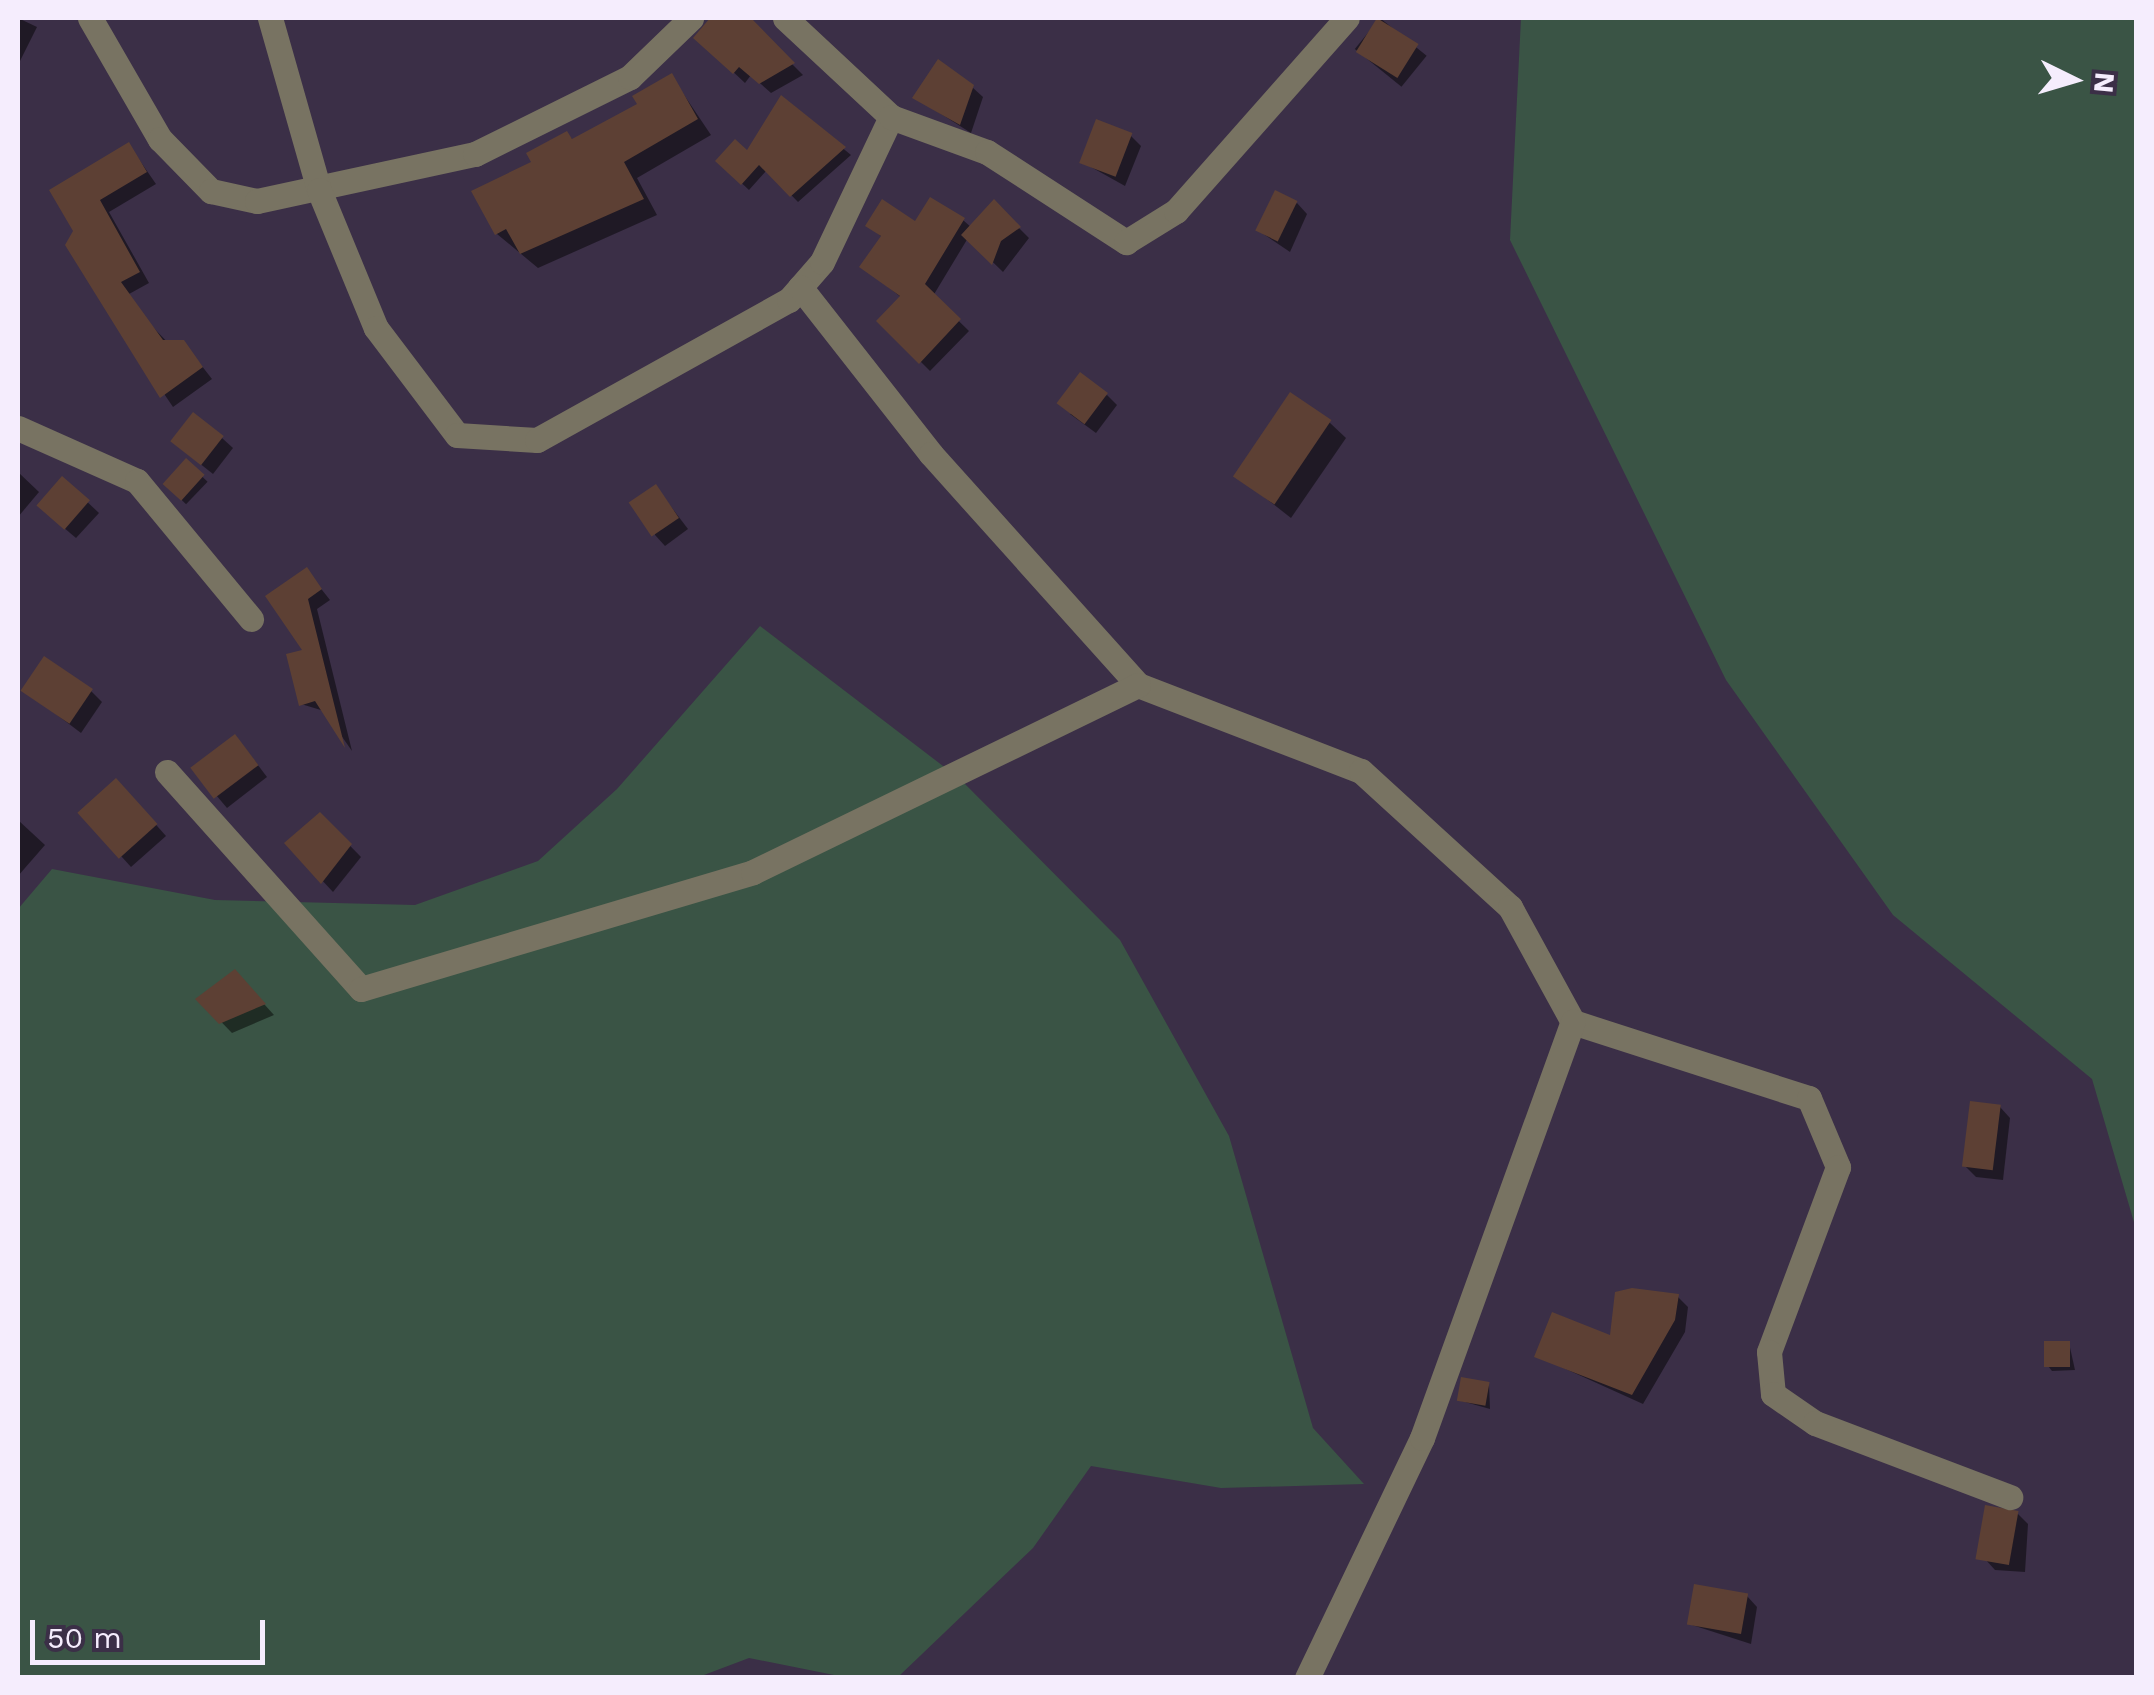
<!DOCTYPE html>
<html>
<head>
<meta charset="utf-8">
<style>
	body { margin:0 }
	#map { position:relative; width:2154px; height:1695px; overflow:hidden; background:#3b2f47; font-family:"Work Sans",sans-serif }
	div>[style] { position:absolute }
	.green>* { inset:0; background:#3a5445 }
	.shadow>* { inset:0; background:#0007; transform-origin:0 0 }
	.building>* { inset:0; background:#5d4034; transform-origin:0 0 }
	.street>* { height:25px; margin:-12.5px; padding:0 12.5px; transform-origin:12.5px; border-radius:12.5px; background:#787362 }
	span { translate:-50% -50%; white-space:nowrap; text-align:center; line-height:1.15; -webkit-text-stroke:8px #3b2f47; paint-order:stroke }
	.frame { position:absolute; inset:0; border:20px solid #f5edfd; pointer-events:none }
	.north { position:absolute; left:2024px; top:30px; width:100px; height:100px; -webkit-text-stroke:8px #3b2f47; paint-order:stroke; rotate:95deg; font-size:28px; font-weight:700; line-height:40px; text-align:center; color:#f5edfd }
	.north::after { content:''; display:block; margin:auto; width:35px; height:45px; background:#f5edfd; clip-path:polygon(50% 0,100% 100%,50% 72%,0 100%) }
	.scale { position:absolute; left:30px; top:1620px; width:235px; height:45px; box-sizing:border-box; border:5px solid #f5edfd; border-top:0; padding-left:12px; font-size:30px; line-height:35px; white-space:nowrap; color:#f5edfd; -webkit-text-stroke:8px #3b2f47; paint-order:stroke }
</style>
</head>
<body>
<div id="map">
	<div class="green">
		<div style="clip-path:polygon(1521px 18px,2136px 18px,2136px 1229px,2092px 1079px,1893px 915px,1726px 680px,1510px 240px)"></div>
		<div style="clip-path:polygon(760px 626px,960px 779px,1120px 940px,1229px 1136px,1313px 1428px,1364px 1484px,1221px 1488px,1091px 1466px,1033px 1548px,898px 1677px,844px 1677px,749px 1658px,696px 1678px,18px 1678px,18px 909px,52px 869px,215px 900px,415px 905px,538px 861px,617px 789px)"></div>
	</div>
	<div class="shadow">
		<div style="clip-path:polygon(18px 18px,37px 27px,19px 63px,18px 62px)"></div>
		<div style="clip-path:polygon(715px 18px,746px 18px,803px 75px,771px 93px,751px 75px,745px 83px,697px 38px)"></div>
		<div style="left:1380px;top:18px;width:60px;height:40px;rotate:39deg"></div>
		<div style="clip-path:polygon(672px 77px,711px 135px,637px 178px,657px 215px,538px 268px,497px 234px,475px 192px,534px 163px,567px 134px,574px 141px,640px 105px)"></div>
		<div style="clip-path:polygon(972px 87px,983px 97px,971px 133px,916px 98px)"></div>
		<div style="clip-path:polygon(782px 98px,851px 155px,798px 202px,767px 170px,749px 190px,718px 161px,748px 154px)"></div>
		<div style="clip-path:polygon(1130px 135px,1141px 146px,1125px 186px,1082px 162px)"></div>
		<div style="clip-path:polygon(129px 145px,156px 184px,109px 212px,149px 283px,120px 299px,52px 191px)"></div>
		<div style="clip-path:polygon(994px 203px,1029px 238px,1003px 272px,968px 238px,933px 296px,969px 331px,930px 371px,880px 321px,902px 298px,863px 267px,883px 238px,868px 225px,963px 220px,972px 228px)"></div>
		<div style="clip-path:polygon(1297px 203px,1307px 214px,1290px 252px,1259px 231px)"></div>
		<div style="clip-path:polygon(99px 298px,147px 321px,175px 350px,184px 343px,212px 379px,173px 407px)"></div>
		<div style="clip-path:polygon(1107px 395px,1117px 405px,1096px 433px,1070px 414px)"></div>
		<div style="clip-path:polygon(1329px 422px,1346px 438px,1291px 518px,1236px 475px)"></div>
		<div style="clip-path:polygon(222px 438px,233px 448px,213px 474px,184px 451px)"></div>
		<div style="left:186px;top:461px;width:30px;height:31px;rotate:44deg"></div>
		<div style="clip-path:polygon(18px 472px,39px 492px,18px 517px)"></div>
		<div style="clip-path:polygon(63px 479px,99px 513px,76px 538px,50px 516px)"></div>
		<div style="clip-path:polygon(656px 487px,688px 529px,665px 546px,655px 535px)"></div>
		<div style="clip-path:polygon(307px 571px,330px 600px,317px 609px,352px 751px,324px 711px,301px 704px)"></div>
		<div style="clip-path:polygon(24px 690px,91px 691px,102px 702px,81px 733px)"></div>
		<div style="clip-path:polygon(245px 748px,267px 777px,227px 808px,194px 769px)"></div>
		<div style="clip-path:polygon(126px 791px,166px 836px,131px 867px,81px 812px)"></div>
		<div style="clip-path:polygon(320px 815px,361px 857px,333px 892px,287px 843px)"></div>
		<div style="clip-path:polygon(18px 820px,45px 845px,18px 876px)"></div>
		<div style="clip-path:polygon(245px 983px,274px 1015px,232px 1033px,199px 999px)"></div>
		<div style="clip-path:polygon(2000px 1107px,2010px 1118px,2003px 1180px,1976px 1177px,1965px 1166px)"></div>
		<div style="clip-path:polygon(1678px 1297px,1688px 1307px,1685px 1332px,1643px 1404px,1537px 1356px,1612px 1338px)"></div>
		<div style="clip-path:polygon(2069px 1343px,2075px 1370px,2052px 1371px,2048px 1366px)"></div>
		<div style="clip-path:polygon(1489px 1384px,1490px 1409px,1458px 1400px)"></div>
		<div style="clip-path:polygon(2017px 1513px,2028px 1524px,2025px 1572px,1995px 1570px,1985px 1559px)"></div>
		<div style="clip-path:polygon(1747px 1596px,1757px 1607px,1751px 1644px,1689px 1624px)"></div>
	</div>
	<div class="building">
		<div style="clip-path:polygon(710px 18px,751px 18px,795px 63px,759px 84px,739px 67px,733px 74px,693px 38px)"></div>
		<div style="left:1377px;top:18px;width:49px;height:40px;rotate:32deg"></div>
		<div style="clip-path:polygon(938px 59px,974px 85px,960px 125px,912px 98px)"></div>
		<div style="clip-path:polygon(672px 73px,698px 119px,624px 162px,644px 199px,520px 254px,506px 229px,495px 235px,471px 191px,531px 162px,526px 153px,567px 131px,572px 139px,637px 104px,632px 96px)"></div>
		<div style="clip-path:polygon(781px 95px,846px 147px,790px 197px,759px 165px,741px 185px,715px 161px,735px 139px,747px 150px)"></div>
		<div style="left:1096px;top:119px;width:39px;height:47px;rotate:21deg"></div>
		<div style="clip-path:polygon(129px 142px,147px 172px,100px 200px,140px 272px,121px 282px,163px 340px,184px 340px,203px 367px,160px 398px,65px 245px,73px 231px,49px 190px)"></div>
		<div style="left:1275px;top:190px;width:25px;height:45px;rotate:26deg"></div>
		<div style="clip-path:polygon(930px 197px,965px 218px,925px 284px,961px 319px,919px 364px,876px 321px,900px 296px,859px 267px,881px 236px,865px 226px,882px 199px,915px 221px)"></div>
		<div style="clip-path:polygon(994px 199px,1021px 227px,1001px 241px,992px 265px,961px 235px)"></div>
		<div style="left:1080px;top:372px;width:35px;height:39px;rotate:37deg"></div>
		<div style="left:1290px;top:392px;width:50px;height:102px;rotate:34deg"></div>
		<div style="left:193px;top:412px;width:39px;height:37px;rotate:38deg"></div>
		<div style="left:186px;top:458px;width:25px;height:35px;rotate:42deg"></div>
		<div style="left:62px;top:476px;width:37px;height:39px;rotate:41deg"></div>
		<div style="left:656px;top:484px;width:41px;height:33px;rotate:56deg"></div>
		<div style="clip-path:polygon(307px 567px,322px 589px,308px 599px,345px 748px,315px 701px,299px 706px,286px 654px,302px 650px,265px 596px)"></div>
		<div style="left:44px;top:656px;width:59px;height:42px;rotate:34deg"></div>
		<div style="left:235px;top:734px;width:39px;height:56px;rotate:53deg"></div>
		<div style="left:116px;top:778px;width:62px;height:52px;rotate:48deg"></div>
		<div style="clip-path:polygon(320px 812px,352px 844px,321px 884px,284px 843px)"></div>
		<div style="clip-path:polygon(235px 969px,266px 1004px,219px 1024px,195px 999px)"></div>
		<div style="left:1970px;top:1101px;width:31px;height:66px;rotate:7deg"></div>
		<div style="clip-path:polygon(1632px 1288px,1679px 1294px,1675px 1320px,1632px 1395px,1534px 1357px,1552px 1312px,1610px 1335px,1615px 1292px)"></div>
		<div style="left:2044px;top:1341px;width:26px;height:26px"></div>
		<div style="left:1461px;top:1377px;width:29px;height:24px;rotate:10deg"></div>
		<div style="left:1985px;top:1505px;width:34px;height:55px;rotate:10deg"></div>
		<div style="left:1694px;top:1584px;width:55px;height:41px;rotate:10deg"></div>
	</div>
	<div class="street">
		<div style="left:90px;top:18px;width:140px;rotate:60deg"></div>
		<div style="left:160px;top:139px;width:73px;rotate:45.6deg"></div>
		<div style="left:211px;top:191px;width:47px;rotate:12.3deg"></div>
		<div style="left:257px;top:201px;width:223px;rotate:-12.2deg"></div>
		<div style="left:475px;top:154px;width:173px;rotate:-26.4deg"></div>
		<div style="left:630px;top:77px;width:85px;rotate:-44deg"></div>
		<div style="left:270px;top:18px;width:179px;rotate:74.1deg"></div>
		<div style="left:319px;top:190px;width:149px;rotate:67.6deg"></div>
		<div style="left:376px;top:328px;width:134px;rotate:52.9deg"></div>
		<div style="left:457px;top:435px;width:80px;rotate:3.6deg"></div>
		<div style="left:537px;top:440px;width:288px;rotate:-29.1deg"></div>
		<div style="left:789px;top:300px;width:50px;rotate:-49deg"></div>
		<div style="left:822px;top:262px;width:161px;rotate:-64.6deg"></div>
		<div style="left:785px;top:18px;width:145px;rotate:43deg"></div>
		<div style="left:891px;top:117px;width:102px;rotate:20deg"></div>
		<div style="left:987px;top:152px;width:166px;rotate:32.9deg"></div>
		<div style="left:1126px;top:242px;width:59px;rotate:-31.8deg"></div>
		<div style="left:1176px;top:211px;width:258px;rotate:-48.5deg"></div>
		<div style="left:800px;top:287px;width:212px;rotate:51.9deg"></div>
		<div style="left:931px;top:454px;width:310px;rotate:48.1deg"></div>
		<div style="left:1138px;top:685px;width:239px;rotate:21.1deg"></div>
		<div style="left:1361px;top:771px;width:202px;rotate:42.4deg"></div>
		<div style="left:1510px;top:907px;width:131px;rotate:61.3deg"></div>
		<div style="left:1573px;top:1022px;width:248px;rotate:17.9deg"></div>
		<div style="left:1809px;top:1098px;width:75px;rotate:67.2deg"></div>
		<div style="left:1838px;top:1167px;width:197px;rotate:110.5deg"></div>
		<div style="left:1769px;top:1352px;width:42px;rotate:84.6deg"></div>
		<div style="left:1773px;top:1394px;width:51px;rotate:34.6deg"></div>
		<div style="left:1815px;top:1423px;width:209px;rotate:20.8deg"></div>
		<div style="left:18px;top:428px;width:130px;rotate:24deg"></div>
		<div style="left:137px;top:481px;width:179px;rotate:50.4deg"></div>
		<div style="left:167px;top:772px;width:291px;rotate:48.2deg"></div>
		<div style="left:361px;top:989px;width:409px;rotate:-16.6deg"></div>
		<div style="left:753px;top:872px;width:428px;rotate:-25.9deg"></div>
		<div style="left:1307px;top:1678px;width:266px;rotate:-64.4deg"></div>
		<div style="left:1422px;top:1438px;width:443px;rotate:-70.1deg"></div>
	</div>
	<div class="frame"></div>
	<div class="north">N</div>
	<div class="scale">50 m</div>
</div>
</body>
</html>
